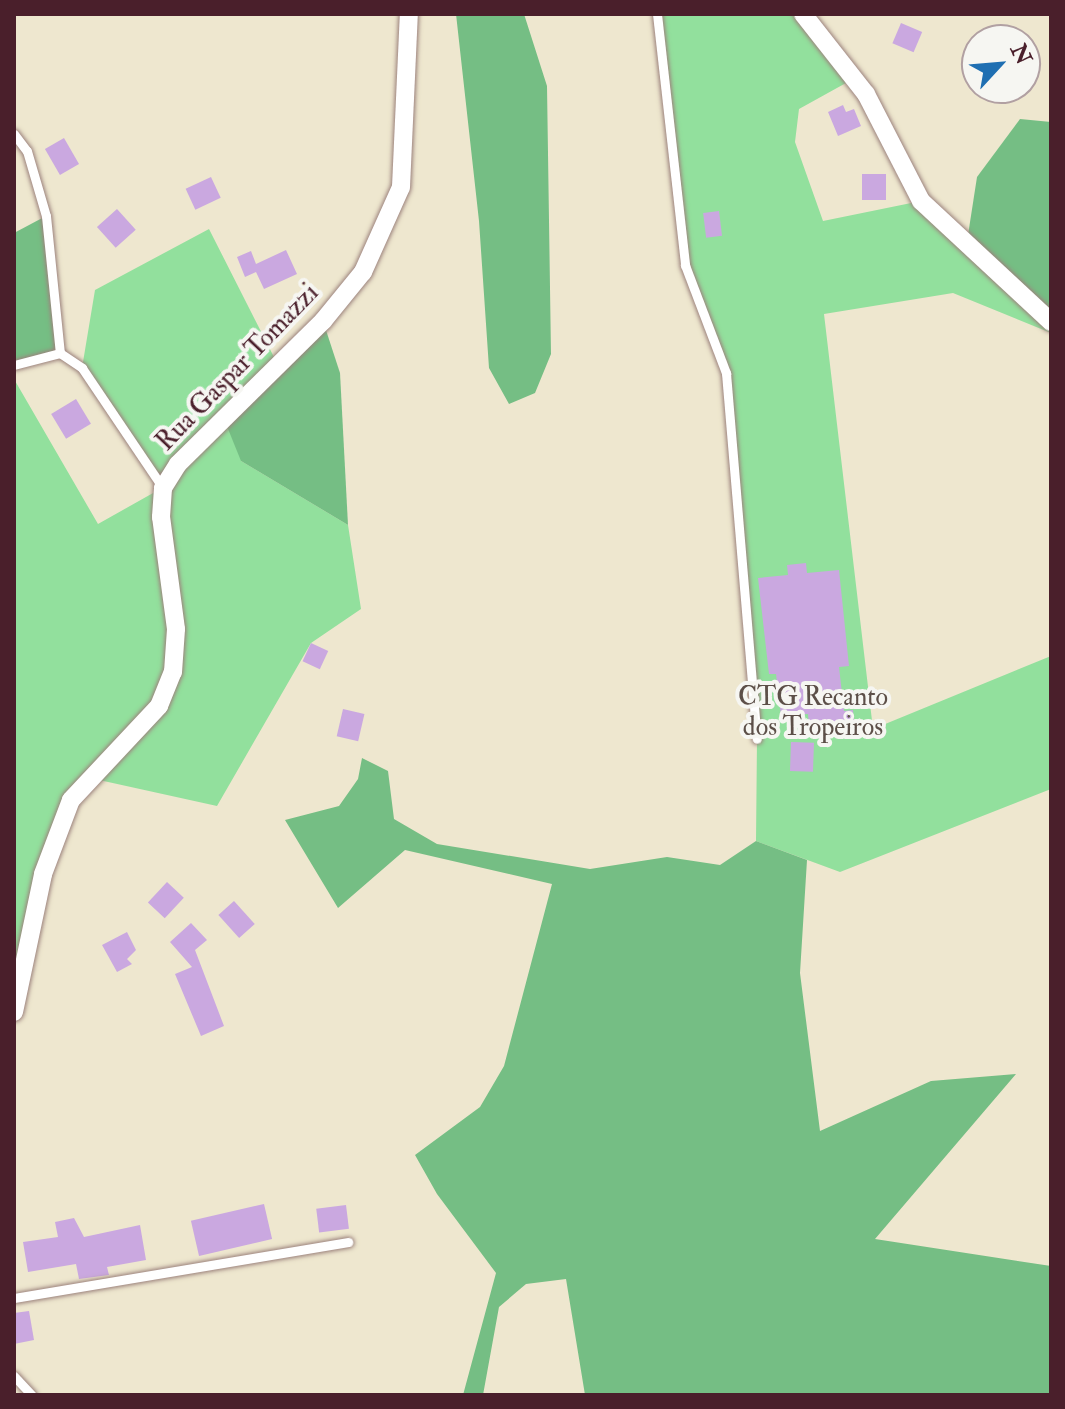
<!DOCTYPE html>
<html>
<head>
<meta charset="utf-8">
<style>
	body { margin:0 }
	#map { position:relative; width:1065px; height:1409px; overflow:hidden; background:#eee7cf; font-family:"IM FELL Double Pica",serif }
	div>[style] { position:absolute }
	.green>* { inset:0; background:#92e09d }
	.forest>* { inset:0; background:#75be84 }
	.building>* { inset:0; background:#caa8e0; transform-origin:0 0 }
	.roads { filter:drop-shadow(0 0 2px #9c837d) drop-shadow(0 0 2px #9c837d) }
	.service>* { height:9px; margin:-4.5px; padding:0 4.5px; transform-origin:4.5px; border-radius:4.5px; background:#fff }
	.minor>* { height:18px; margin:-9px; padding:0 9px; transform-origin:9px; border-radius:9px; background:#fff }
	span { translate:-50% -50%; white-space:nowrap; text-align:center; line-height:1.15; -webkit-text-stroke:8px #f6f6f2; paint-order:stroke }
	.street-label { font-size:26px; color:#4a1f2b }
	.park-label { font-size:26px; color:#5c4f48 }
	.frame { position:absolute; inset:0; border:16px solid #4a1f2b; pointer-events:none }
	.north { position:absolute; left:961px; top:24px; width:80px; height:80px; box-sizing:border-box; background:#f6f6f2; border:2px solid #b1a0a2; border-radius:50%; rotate:64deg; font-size:22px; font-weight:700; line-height:32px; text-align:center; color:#4a1f2b }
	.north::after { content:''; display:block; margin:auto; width:28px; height:36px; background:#1f6fb2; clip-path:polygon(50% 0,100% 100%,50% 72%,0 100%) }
</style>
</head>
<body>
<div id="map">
	<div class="green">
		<div style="clip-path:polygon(657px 14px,803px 14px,855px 78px,799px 109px,795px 142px,823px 221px,921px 201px,1051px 322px,1051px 333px,953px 293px,824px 314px,873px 729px,1051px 656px,1051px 789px,840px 872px,756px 841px,757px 739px,726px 373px,685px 265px)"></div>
		<div style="clip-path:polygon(209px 229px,278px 365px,241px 461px,348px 525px,361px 609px,311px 643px,217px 806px,90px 778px,71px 800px,14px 1012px,14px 379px,98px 524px,162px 488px,82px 368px,95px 290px)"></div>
	</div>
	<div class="forest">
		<div style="clip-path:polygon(456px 14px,524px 14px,547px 86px,551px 354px,535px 393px,509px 404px,489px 368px,479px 221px)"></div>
		<div style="clip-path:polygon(1020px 119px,1051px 122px,1051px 322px,966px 248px,977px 177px)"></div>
		<div style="clip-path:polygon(46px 216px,60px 353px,14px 365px,14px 233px)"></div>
		<div style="clip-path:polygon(323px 321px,340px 373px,348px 525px,241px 461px,224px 419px)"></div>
		<div style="clip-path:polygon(362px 758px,388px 771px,394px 819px,437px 844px,590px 869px,667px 857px,720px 865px,756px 841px,807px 860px,800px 973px,820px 1131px,931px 1081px,1016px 1074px,875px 1239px,1051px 1266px,1051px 1395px,585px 1395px,566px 1279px,526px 1284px,499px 1307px,483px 1395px,463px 1395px,496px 1273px,437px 1194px,415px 1155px,480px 1107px,504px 1066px,552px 884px,405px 850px,338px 908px,285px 820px,339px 806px,358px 779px)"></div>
	</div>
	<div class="building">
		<div style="left:901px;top:23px;width:23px;height:22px;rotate:23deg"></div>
		<div style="clip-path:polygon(843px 105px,846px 112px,854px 109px,861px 126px,838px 136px,828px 112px)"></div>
		<div style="left:64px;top:138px;width:30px;height:22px;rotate:60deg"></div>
		<div style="left:862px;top:174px;width:24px;height:26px"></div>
		<div style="left:211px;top:177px;width:23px;height:28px;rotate:65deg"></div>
		<div style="left:117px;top:209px;width:28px;height:27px;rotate:48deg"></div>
		<div style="left:719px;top:211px;width:25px;height:16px;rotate:83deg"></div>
		<div style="clip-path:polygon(286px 250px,297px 274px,264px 289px,256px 272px,245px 277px,237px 257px,251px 251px,256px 264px)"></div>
		<div style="left:76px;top:399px;width:29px;height:29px;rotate:59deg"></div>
		<div style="clip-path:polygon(806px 563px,807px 573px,839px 570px,849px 666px,839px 667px,844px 711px,853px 710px,855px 734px,810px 738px,808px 714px,781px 716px,776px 674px,769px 674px,758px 578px,788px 575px,787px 565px)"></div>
		<div style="left:311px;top:643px;width:19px;height:20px;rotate:25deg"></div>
		<div style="left:343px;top:709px;width:22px;height:28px;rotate:13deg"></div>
		<div style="left:791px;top:742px;width:23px;height:29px;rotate:2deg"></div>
		<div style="left:167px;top:882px;width:23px;height:28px;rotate:43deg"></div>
		<div style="left:234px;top:901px;width:31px;height:21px;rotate:48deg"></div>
		<div style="clip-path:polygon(191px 923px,207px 940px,195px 950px,224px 1026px,201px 1036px,175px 974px,192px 967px,170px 942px)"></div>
		<div style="clip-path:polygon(127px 932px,136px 950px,127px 959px,132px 964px,117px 972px,102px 945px)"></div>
		<div style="left:264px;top:1204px;width:36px;height:75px;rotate:77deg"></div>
		<div style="left:346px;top:1205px;width:24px;height:30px;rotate:83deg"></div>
		<div style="clip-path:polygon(74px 1218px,84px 1237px,140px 1225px,146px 1260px,107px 1267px,109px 1275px,79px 1279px,76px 1264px,28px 1272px,23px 1242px,58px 1237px,55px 1222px)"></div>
		<div style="clip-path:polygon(29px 1311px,34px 1340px,14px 1344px,14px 1313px)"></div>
	</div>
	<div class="roads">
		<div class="service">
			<div style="left:657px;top:14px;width:253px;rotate:83.6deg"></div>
			<div style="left:685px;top:265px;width:116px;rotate:69.2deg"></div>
			<div style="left:726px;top:373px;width:367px;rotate:85.2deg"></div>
			<div style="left:14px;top:134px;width:21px;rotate:53deg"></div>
			<div style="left:27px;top:151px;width:68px;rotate:73.7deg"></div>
			<div style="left:46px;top:216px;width:138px;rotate:84.2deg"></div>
			<div style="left:14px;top:365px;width:48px;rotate:-14.6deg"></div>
			<div style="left:60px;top:353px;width:27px;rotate:34deg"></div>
			<div style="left:82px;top:368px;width:145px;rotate:56deg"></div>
			<div style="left:14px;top:1298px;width:339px;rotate:-9.5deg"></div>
			<div style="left:14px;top:1376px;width:26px;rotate:47deg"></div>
		</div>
		<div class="minor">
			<div style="left:803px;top:14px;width:102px;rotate:51.8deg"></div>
			<div style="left:866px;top:94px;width:120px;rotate:62.8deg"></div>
			<div style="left:921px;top:201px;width:178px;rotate:42.9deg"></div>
			<div style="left:14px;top:1012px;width:141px;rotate:-78.1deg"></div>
			<div style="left:43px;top:874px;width:79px;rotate:-69.3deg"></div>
			<div style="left:71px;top:800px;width:129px;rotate:-46.9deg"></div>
			<div style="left:159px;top:706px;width:37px;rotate:-68deg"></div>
			<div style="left:173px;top:672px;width:43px;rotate:-86deg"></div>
			<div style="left:176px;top:629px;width:113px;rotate:-97.6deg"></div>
			<div style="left:161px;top:517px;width:29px;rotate:-86deg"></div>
			<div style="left:163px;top:488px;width:28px;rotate:-58deg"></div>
			<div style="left:178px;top:464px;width:204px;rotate:-44.6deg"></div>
			<div style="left:323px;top:321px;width:63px;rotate:-50.8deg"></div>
			<div style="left:363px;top:272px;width:93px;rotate:-65.9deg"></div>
			<div style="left:401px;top:187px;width:173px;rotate:-87.4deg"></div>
		</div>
	</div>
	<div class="street-label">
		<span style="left:238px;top:368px;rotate:-46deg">Rua Gaspar Tomazzi</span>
	</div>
	<div class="park-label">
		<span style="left:813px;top:713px">CTG Recanto<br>dos Tropeiros</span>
	</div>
	<div class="frame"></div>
	<div class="north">N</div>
</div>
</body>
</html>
